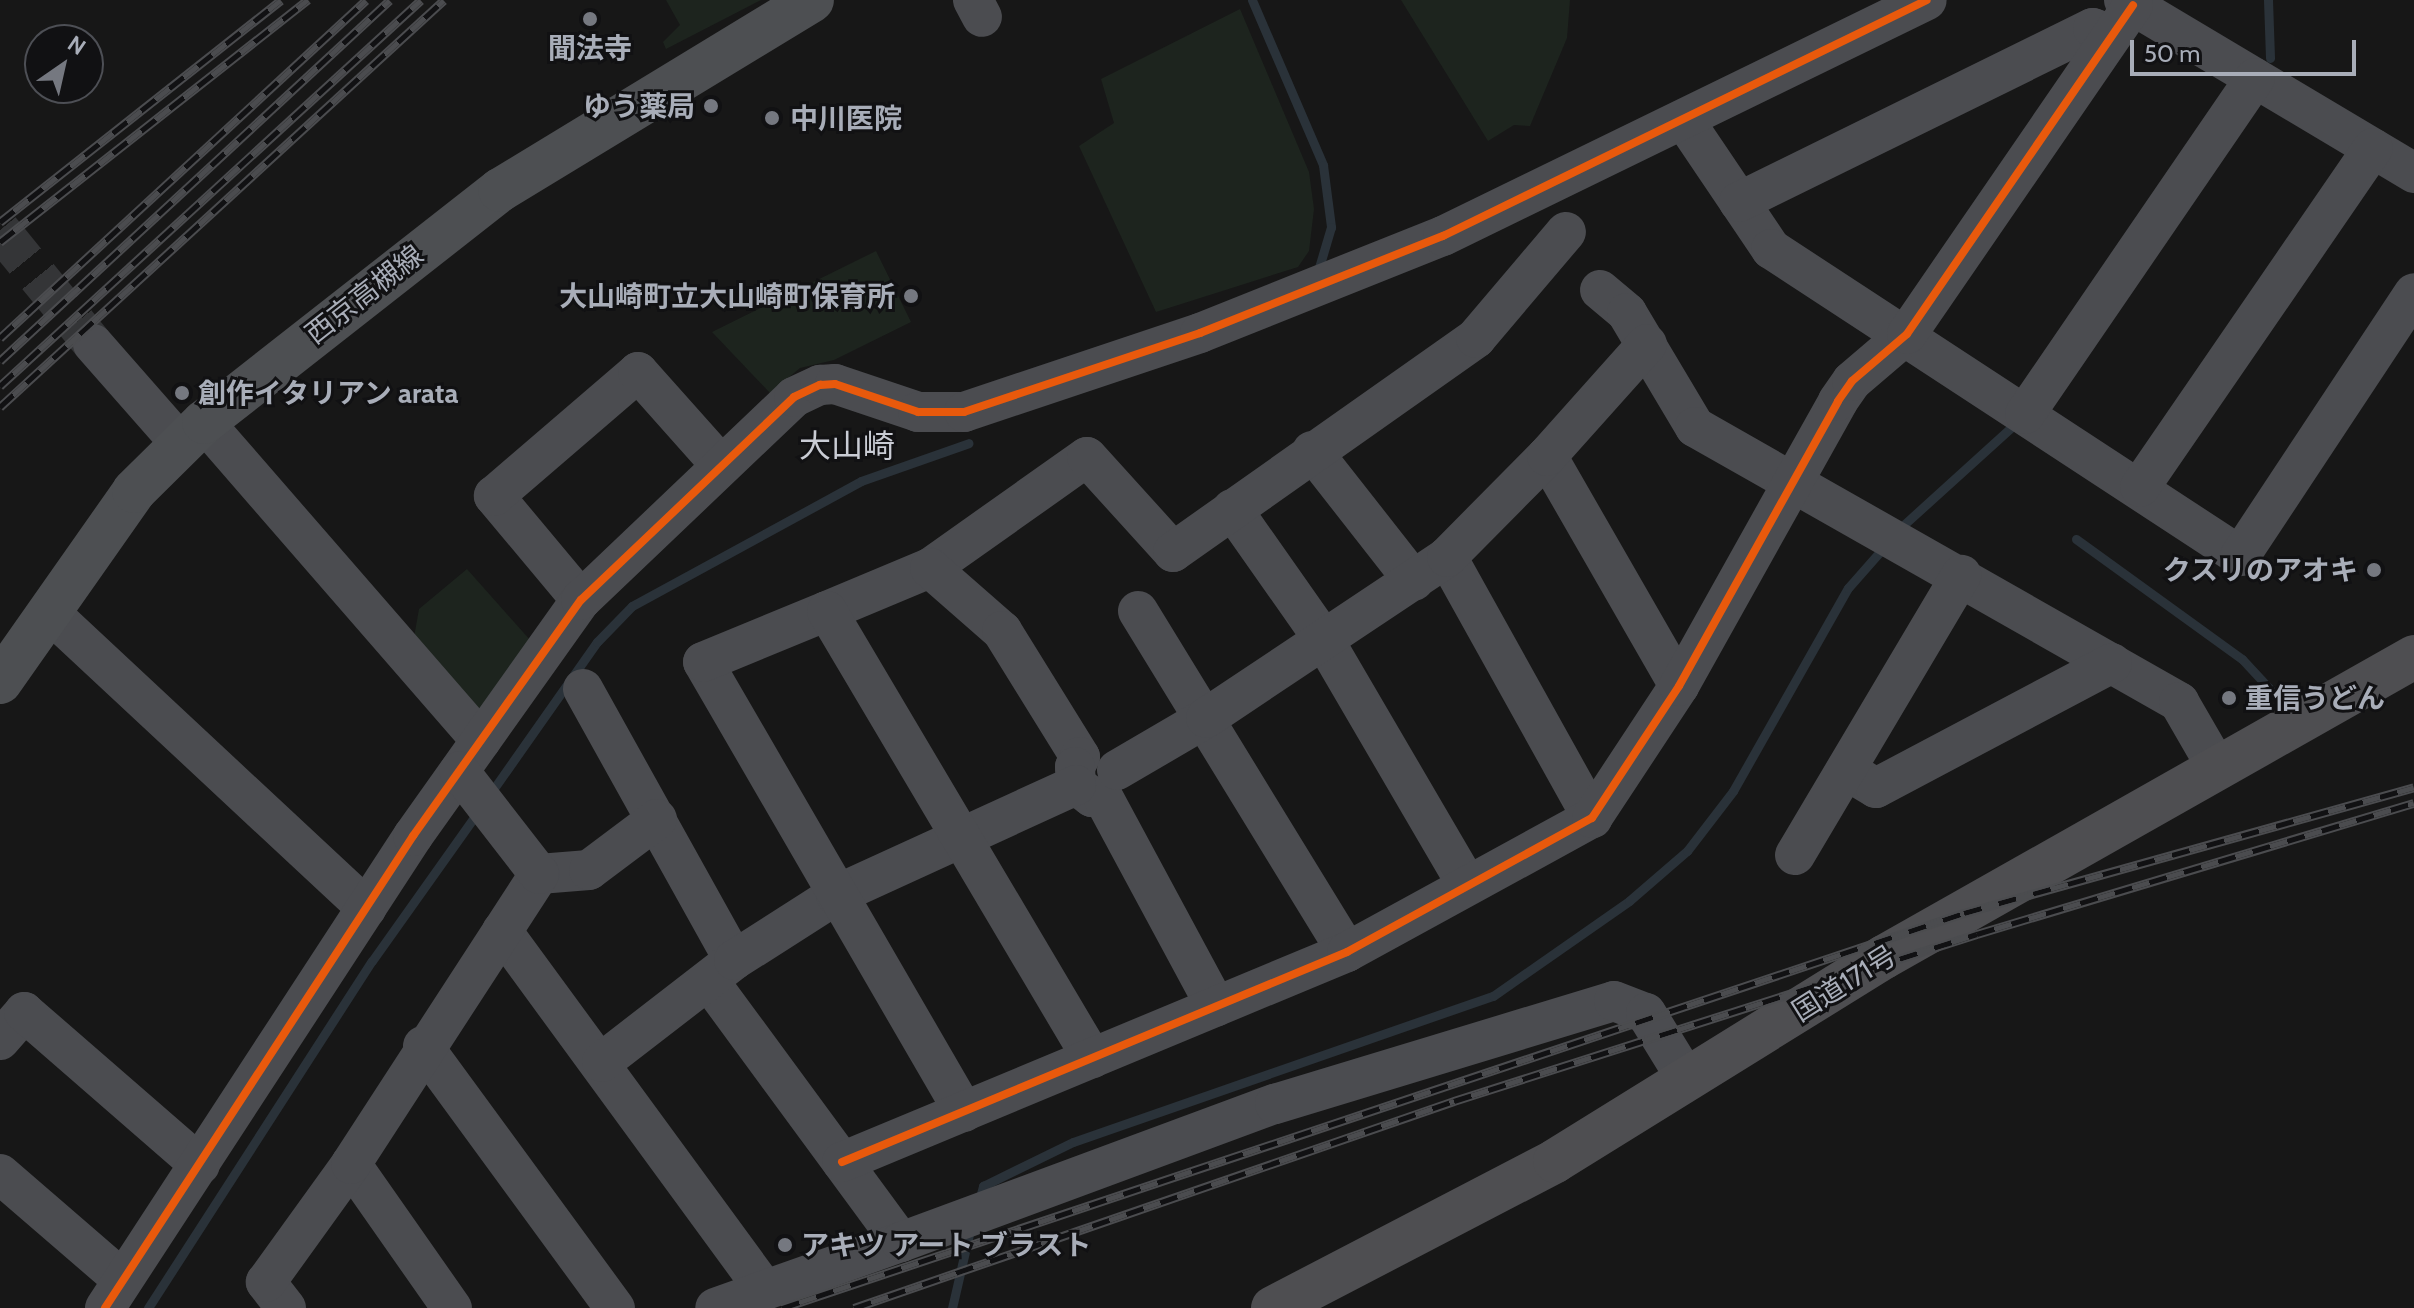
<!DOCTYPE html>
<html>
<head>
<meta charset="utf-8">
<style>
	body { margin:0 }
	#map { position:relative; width:2414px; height:1308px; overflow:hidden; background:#171717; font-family:Cabin,"Noto Sans JP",sans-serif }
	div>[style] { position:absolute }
	.green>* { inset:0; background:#1d241e }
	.stream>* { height:9px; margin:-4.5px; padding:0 4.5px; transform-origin:4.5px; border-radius:4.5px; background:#2a3239 }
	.minor-tunnel>* { height:40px; margin-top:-20px; transform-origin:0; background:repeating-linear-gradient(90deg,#343537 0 40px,transparent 0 60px) }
	.minor>* { height:40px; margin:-20px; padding:0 20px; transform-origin:20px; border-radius:20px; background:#4b4c50 }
	.major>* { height:44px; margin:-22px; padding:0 22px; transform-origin:22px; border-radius:22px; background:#4d4f52 }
	.highway>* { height:44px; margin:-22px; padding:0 22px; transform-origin:22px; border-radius:22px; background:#4e4e51 }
	.rail>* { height:9px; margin-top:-4.5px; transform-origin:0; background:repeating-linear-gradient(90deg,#111113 0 18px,#4b4c4f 0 36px); box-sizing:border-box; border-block:2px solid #4b4c4f }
	.cycleway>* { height:8px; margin:-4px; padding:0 4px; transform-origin:4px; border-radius:4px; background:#e8590c }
	.dots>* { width:22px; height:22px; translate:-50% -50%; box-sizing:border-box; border:4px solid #111113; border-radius:50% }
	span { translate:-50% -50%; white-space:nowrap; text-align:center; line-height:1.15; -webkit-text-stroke:6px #111113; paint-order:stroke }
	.poi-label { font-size:28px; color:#a8adb8; font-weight:700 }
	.right { translate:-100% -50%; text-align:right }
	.left { translate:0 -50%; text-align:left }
	.street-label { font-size:28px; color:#a8adb8 }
	.quarter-label { font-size:32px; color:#c9ccd4 }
	.north { position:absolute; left:24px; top:24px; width:80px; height:80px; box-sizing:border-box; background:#111113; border:2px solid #4d4f55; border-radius:50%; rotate:34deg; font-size:22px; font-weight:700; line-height:32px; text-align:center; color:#a8adb8 }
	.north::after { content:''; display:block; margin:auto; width:28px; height:36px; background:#757880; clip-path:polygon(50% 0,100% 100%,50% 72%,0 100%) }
	.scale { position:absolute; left:2130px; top:40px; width:226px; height:36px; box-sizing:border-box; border:4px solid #a8adb8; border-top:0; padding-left:10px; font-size:24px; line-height:28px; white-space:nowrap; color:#a8adb8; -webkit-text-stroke:6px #111113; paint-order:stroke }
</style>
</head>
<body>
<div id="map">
	<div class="green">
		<div style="clip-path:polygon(666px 0,761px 0,666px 49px,663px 42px,680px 25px)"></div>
		<div style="clip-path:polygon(1401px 0,1570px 0,1567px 38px,1530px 126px,1514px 125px,1488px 141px)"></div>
		<div style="clip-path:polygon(1240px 9px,1309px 172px,1314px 209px,1309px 251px,1298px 267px,1156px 312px,1079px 146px,1114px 123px,1101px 79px)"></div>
		<div style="clip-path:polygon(876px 251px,911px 322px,834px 360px,800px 368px,770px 393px,712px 332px)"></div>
		<div style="clip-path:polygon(467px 569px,531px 641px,484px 708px,470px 710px,413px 643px,419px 609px)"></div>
	</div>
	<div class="stream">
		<div style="left:1252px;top:0;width:180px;rotate:66.7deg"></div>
		<div style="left:1323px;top:165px;width:63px;rotate:82.6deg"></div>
		<div style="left:1331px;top:227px;width:46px;rotate:106.5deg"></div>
		<div style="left:2268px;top:0;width:58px;rotate:88deg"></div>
		<div style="left:1898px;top:530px;width:161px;rotate:-42.2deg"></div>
		<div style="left:2076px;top:539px;width:205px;rotate:35.9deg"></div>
		<div style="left:2242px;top:659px;width:59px;rotate:47.1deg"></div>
		<div style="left:490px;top:794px;width:186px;rotate:-54.9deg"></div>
		<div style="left:597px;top:642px;width:50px;rotate:-45.8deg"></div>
		<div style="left:632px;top:606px;width:261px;rotate:-28.6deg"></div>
		<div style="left:861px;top:481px;width:114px;rotate:-19.4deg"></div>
		<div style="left:979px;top:1201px;width:16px;rotate:-75deg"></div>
		<div style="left:983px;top:1186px;width:100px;rotate:-26.1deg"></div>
		<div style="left:1073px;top:1142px;width:445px;rotate:-19.2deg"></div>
		<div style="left:1493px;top:996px;width:166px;rotate:-34.9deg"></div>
		<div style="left:1629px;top:901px;width:77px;rotate:-40.8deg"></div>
		<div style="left:1687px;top:851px;width:76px;rotate:-52.5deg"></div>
		<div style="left:1733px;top:791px;width:233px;rotate:-60.5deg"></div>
		<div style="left:1848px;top:588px;width:55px;rotate:-48.7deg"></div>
		<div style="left:148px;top:1308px;width:413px;rotate:-57.2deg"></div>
		<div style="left:372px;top:961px;width:181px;rotate:-54.6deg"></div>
		<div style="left:952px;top:1308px;width:80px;rotate:-77deg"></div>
	</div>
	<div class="minor-tunnel">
		<div style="left:0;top:230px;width:147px;rotate:50.8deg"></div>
	</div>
	<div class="minor">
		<div style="left:973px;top:0;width:19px;rotate:62deg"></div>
		<div style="left:2124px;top:0;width:338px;rotate:30.8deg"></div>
		<div style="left:1684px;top:120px;width:156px;rotate:56deg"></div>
		<div style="left:1771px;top:249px;width:561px;rotate:33.21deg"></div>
		<div style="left:2240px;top:556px;width:315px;rotate:-56.5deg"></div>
		<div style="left:1739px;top:202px;width:394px;rotate:-26.2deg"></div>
		<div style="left:2093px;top:28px;width:20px;rotate:20deg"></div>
		<div style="left:1600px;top:290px;width:35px;rotate:40deg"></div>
		<div style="left:1627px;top:313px;width:133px;rotate:59.2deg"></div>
		<div style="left:1695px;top:427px;width:557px;rotate:29.6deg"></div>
		<div style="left:2179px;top:702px;width:74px;rotate:60deg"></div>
		<div style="left:93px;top:344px;width:132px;rotate:48.7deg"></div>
		<div style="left:2025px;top:414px;width:407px;rotate:-55.6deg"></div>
		<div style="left:204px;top:422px;width:422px;rotate:49deg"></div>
		<div style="left:1312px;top:451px;width:165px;rotate:51.9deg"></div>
		<div style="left:1547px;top:456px;width:265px;rotate:60.1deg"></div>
		<div style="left:2140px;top:487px;width:411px;rotate:-55.5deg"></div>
		<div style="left:1232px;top:509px;width:160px;rotate:54.9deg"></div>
		<div style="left:1324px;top:640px;width:281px;rotate:59.7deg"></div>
		<div style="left:1447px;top:557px;width:299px;rotate:60.9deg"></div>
		<div style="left:930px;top:568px;width:192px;rotate:-35.3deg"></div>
		<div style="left:1087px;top:457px;width:128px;rotate:47.8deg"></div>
		<div style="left:1173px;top:552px;width:371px;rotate:-35.2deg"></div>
		<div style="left:1476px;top:338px;width:139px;rotate:-49.7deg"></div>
		<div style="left:581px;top:600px;width:136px;rotate:-129.9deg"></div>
		<div style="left:494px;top:496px;width:190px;rotate:-40.7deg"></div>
		<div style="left:638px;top:372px;width:123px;rotate:48.3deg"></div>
		<div style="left:827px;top:611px;width:112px;rotate:-22.7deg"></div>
		<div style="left:930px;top:568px;width:96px;rotate:41.2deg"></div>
		<div style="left:1002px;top:631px;width:148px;rotate:58.2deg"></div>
		<div style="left:1080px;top:757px;width:11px;rotate:117deg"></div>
		<div style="left:1075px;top:767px;width:18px;rotate:87deg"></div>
		<div style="left:1076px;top:785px;width:20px;rotate:37deg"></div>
		<div style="left:1092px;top:797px;width:11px"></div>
		<div style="left:1103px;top:797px;width:238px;rotate:61.7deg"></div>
		<div style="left:1138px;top:611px;width:400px;rotate:58.5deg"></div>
		<div style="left:49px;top:612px;width:434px;rotate:43deg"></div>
		<div style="left:583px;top:689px;width:310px;rotate:60.9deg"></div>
		<div style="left:1117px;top:770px;width:103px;rotate:-30.3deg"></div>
		<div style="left:1206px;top:718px;width:290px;rotate:-33.7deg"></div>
		<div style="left:1447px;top:557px;width:142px;rotate:-45.3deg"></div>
		<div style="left:1547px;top:456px;width:150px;rotate:-48.2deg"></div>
		<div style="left:1846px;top:770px;width:35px;rotate:31deg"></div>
		<div style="left:1876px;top:788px;width:267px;rotate:-27.9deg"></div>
		<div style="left:1795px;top:855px;width:326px;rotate:-59.3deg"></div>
		<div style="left:539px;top:874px;width:50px;rotate:-4.6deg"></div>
		<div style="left:589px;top:870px;width:85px;rotate:-36.9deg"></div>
		<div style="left:502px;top:931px;width:445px;rotate:53.8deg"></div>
		<div style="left:709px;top:981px;width:324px;rotate:53.7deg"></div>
		<div style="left:901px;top:1242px;width:197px;rotate:160.5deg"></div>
		<div style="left:0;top:1040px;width:37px;rotate:-49deg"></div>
		<div style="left:24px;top:1012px;width:233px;rotate:41deg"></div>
		<div style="left:423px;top:1046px;width:325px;rotate:53.8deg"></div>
		<div style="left:602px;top:1062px;width:167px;rotate:-37.7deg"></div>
		<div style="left:734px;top:960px;width:121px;rotate:-32.5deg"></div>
		<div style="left:836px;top:895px;width:264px;rotate:-24.6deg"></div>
		<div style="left:964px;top:1112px;width:520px;rotate:-120.11deg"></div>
		<div style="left:703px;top:662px;width:134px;rotate:-22.4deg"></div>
		<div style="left:827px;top:611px;width:520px;rotate:59.34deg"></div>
		<div style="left:842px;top:1162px;width:547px;rotate:-22.58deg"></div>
		<div style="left:1347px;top:952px;width:279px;rotate:-28.7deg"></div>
		<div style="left:1592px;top:818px;width:158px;rotate:-56.6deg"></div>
		<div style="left:1679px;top:686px;width:326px;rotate:-60.8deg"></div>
		<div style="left:1838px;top:401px;width:24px;rotate:-55deg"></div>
		<div style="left:1852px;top:381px;width:72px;rotate:-40.5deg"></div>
		<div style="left:1907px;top:334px;width:399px;rotate:-55.5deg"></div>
		<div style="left:351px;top:1164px;width:176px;rotate:55deg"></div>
		<div style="left:0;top:1174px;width:162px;rotate:40.8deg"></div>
		<div style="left:901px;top:1242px;width:399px;rotate:-20.3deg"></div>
		<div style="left:1275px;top:1104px;width:354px;rotate:-16.9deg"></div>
		<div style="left:1614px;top:1001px;width:34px;rotate:21deg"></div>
		<div style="left:1646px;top:1013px;width:79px;rotate:58.5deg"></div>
		<div style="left:105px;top:1308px;width:564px;rotate:-56.87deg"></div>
		<div style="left:413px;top:836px;width:290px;rotate:-54.6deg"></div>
		<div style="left:581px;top:600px;width:294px;rotate:-43.6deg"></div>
		<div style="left:794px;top:397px;width:29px;rotate:-25deg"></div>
		<div style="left:820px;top:385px;width:15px;rotate:-4deg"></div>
		<div style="left:835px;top:384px;width:88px;rotate:18.6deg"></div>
		<div style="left:918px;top:412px;width:46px"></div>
		<div style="left:964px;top:412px;width:249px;rotate:-18.5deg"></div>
		<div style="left:1200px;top:333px;width:262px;rotate:-21.8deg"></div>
		<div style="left:1443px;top:236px;width:538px;rotate:-25.99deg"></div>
		<div style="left:286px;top:1308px;width:33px;rotate:-128deg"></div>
		<div style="left:266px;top:1282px;width:145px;rotate:-54.2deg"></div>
		<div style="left:351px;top:1164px;width:346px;rotate:-57deg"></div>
		<div style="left:539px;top:874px;width:130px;rotate:-127.8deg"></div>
	</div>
	<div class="major">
		<div style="left:0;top:682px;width:233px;rotate:-54.9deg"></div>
		<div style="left:134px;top:491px;width:98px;rotate:-44.6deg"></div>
		<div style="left:204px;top:422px;width:376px;rotate:-38.1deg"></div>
		<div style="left:500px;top:190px;width:365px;rotate:-31.3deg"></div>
	</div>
	<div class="highway">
		<div style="left:1273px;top:1308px;width:318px;rotate:-27.5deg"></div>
		<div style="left:1555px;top:1161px;width:387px;rotate:-31.8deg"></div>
		<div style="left:1884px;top:957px;width:609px;rotate:-29.51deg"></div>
	</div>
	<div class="rail">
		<div style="left:0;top:222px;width:358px;rotate:-38.3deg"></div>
		<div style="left:0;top:242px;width:392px;rotate:-38.2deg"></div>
		<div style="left:0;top:338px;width:498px;rotate:-42.7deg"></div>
		<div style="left:0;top:361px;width:531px;rotate:-42.79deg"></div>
		<div style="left:0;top:386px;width:571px;rotate:-42.52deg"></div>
		<div style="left:0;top:407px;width:602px;rotate:-42.51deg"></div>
		<div style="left:782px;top:1308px;width:1246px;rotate:-18.48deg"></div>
		<div style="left:1964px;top:913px;width:467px;rotate:-15.6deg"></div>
		<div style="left:854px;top:1308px;width:635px;rotate:-19.03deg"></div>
		<div style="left:1454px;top:1101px;width:549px;rotate:-17.71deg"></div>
		<div style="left:1977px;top:934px;width:456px;rotate:-16.7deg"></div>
	</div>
	<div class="cycleway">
		<div style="left:842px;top:1162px;width:547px;rotate:-22.58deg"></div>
		<div style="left:1347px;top:952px;width:279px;rotate:-28.7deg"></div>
		<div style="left:1592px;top:818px;width:158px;rotate:-56.6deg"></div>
		<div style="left:1679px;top:686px;width:326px;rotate:-60.8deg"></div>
		<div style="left:1838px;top:401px;width:24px;rotate:-55deg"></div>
		<div style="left:1852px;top:381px;width:72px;rotate:-40.5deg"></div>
		<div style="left:1907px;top:334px;width:399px;rotate:-55.5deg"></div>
		<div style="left:105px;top:1308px;width:564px;rotate:-56.87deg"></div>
		<div style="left:413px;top:836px;width:290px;rotate:-54.6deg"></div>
		<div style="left:581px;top:600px;width:294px;rotate:-43.6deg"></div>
		<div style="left:794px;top:397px;width:29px;rotate:-25deg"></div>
		<div style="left:820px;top:385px;width:15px;rotate:-4deg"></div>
		<div style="left:835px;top:384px;width:88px;rotate:18.6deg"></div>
		<div style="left:918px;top:412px;width:46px"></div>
		<div style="left:964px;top:412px;width:249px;rotate:-18.5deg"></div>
		<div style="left:1200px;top:333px;width:262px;rotate:-21.8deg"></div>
		<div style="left:1443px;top:236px;width:538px;rotate:-25.99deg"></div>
	</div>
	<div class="dots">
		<div style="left:590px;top:19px;background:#757880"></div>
		<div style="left:711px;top:106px;background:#757880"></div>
		<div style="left:772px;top:118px;background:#757880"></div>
		<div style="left:911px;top:296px;background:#757880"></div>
		<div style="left:182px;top:393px;background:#757880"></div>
		<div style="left:2374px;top:570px;background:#757880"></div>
		<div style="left:2229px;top:698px;background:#757880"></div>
		<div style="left:785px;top:1245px;background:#757880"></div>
	</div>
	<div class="poi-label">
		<span style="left:590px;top:48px">聞法寺</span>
		<span class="right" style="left:695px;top:106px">ゆう薬局</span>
		<span class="left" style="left:790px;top:118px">中川医院</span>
		<span class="right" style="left:895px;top:296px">大山崎町立大山崎町保育所</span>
		<span class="left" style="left:198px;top:393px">創作イタリアン arata</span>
		<span class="right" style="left:2358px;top:570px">クスリのアオキ</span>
		<span class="left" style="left:2245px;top:698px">重信うどん</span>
		<span class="left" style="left:801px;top:1245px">アキツ アート ブラスト</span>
	</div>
	<div class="street-label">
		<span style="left:364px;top:294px;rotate:-38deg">西京高槻線</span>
		<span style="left:1844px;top:983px;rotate:-32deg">国道171号</span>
	</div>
	<div class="quarter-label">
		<span style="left:847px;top:446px">大山崎</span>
	</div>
	<div class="north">N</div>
	<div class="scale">50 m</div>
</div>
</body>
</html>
